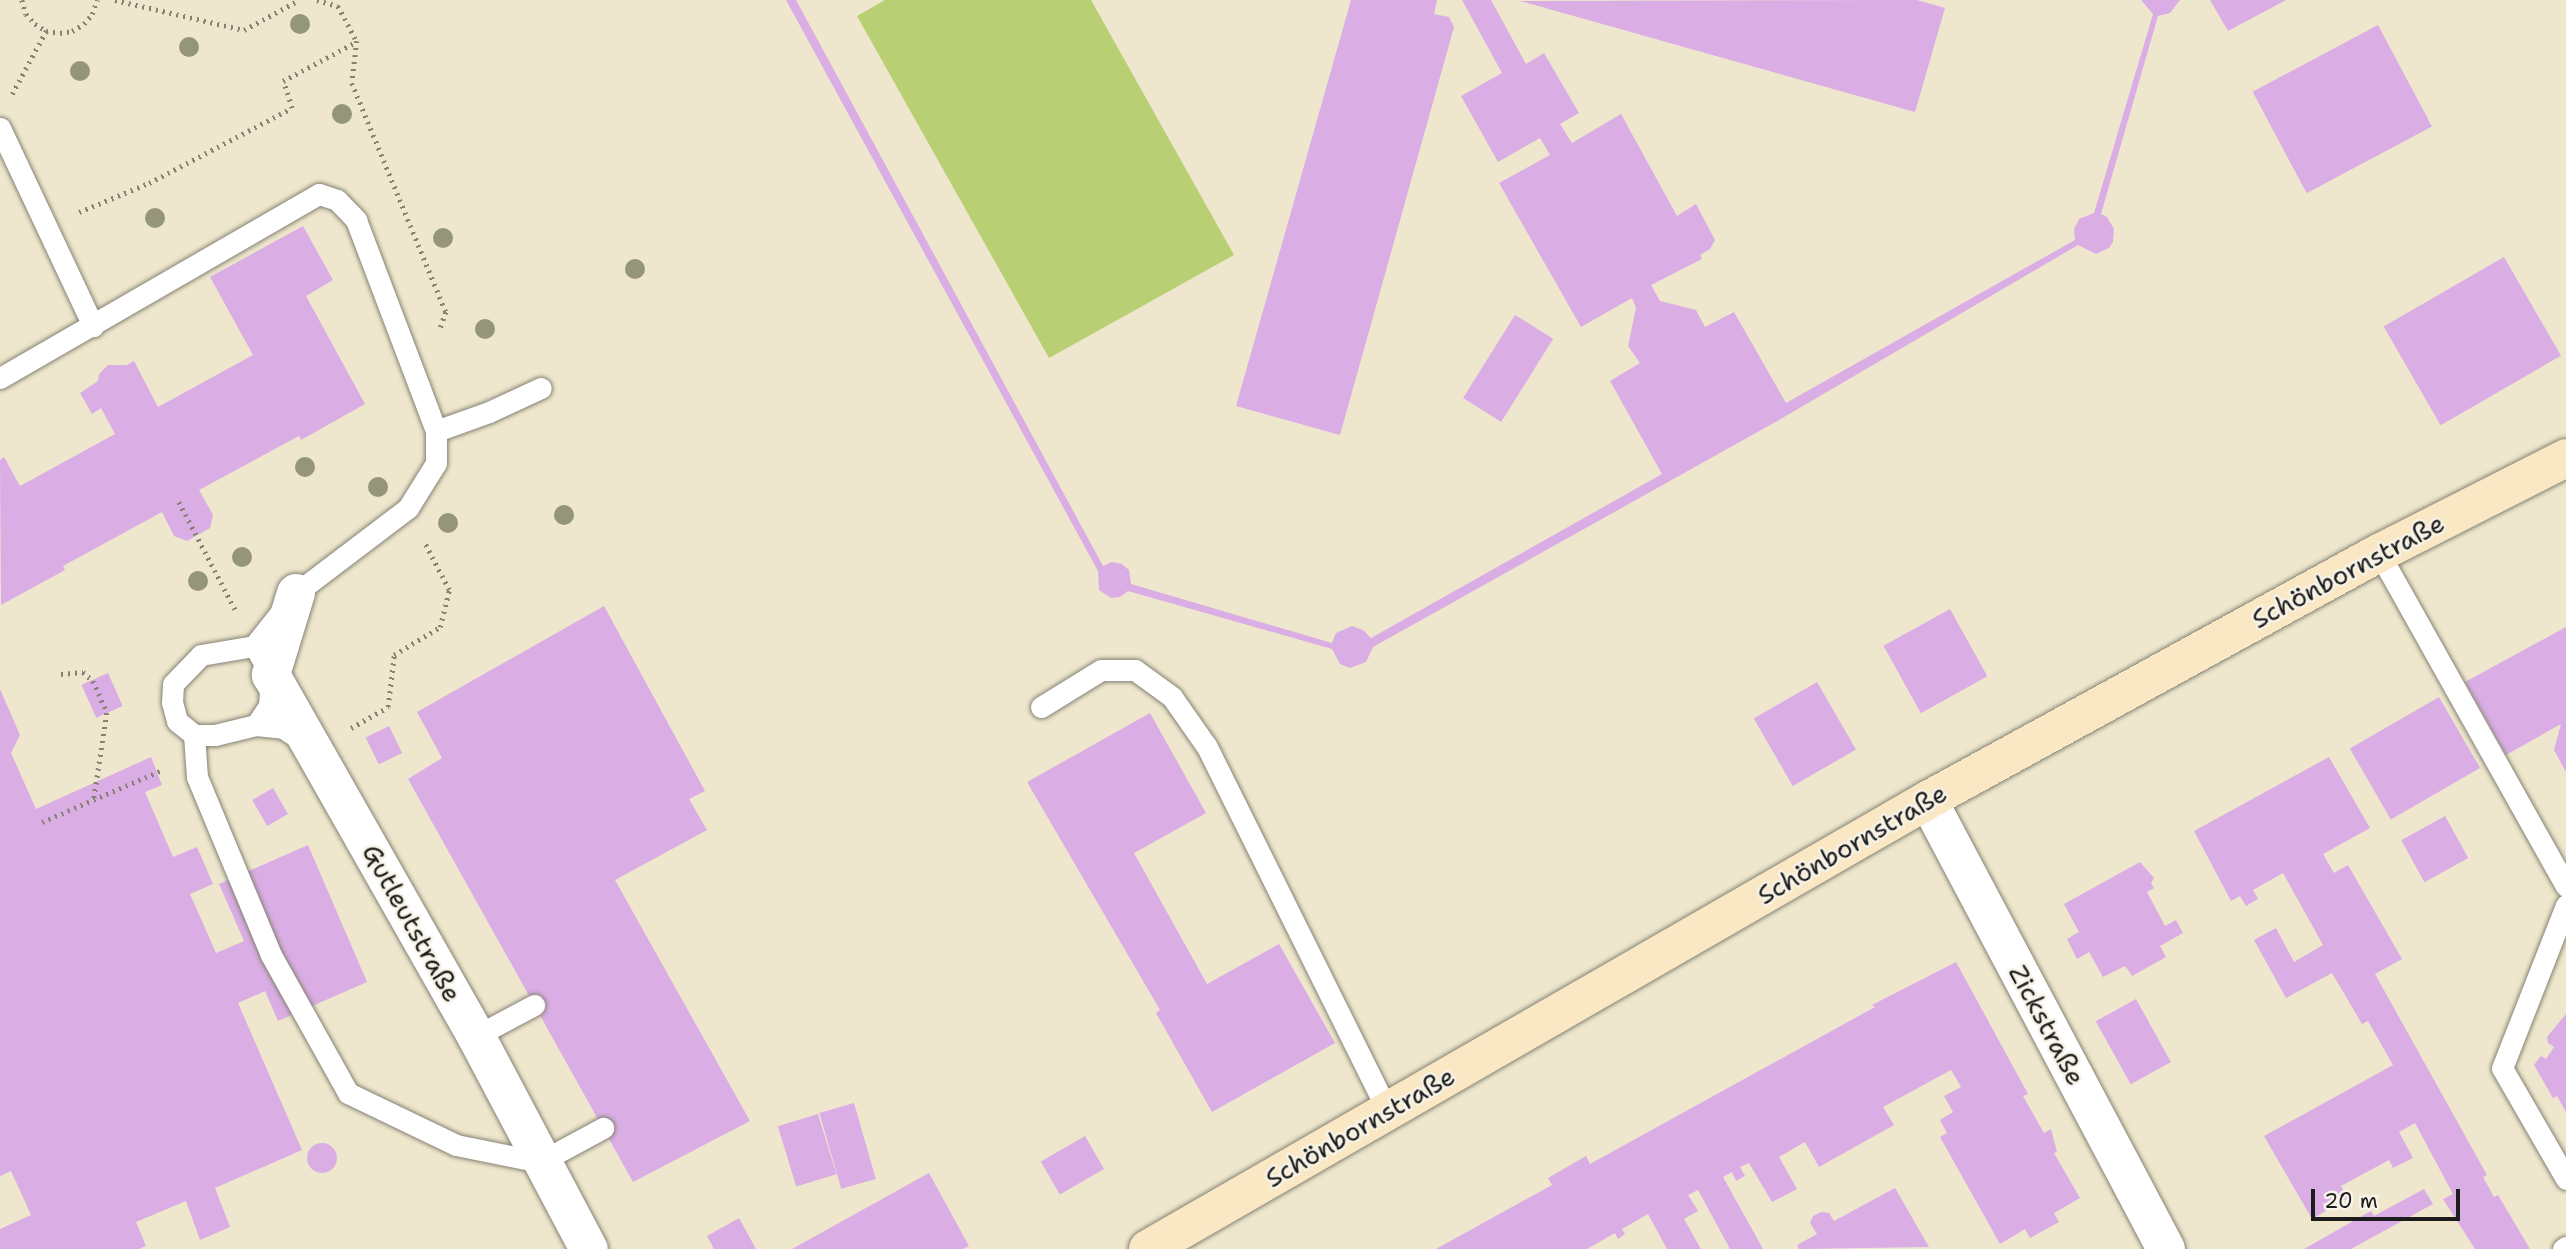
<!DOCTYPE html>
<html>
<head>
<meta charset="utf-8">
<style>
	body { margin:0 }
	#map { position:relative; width:2566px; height:1249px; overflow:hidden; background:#eee7cd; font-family:"Shantell Sans",sans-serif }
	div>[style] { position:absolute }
	.green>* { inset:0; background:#b9cf73 }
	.building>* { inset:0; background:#daade5; transform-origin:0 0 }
	.round { border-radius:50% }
	.path>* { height:4.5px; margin-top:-2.25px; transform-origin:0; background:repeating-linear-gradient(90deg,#858274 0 2px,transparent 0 7px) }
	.roads { filter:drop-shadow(0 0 2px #858274) drop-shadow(0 0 2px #858274) }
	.lane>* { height:21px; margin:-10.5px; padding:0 10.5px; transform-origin:10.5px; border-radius:10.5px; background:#fff }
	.street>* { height:38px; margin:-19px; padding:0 19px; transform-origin:19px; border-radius:19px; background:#fff }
	.secondary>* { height:38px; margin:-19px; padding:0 19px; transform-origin:19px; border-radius:19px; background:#fae7c3 }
	.trees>* { width:20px; height:20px; margin:-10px; border-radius:50%; background:#94957a }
	span { translate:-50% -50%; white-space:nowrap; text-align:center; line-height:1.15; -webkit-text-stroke:5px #f7f3e8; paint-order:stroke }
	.street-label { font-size:26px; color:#1c1c1c }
	.scale { position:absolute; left:2311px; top:1189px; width:149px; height:32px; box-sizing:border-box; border:4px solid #1c1c1c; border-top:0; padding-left:9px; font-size:21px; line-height:24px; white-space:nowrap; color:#1c1c1c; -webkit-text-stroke:5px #f7f3e8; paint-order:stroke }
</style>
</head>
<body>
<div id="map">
	<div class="green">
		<div style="clip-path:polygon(885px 0,1091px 0,1234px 255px,1049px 358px,857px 16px)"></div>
	</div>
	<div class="building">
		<div style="clip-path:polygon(786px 0,796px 0,1103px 566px,1112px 562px,1122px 564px,1129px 570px,1131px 584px,1332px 643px,1336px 633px,1352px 626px,1363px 630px,1371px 638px,1662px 474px,1610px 381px,1640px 363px,1628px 346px,1636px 308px,1632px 298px,1581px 327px,1499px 183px,1550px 155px,1540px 138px,1498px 162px,1461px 96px,1502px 73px,1462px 0,1491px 0,1526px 64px,1544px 53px,1579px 113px,1560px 124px,1572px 143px,1621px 114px,1677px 216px,1696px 204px,1715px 240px,1710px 249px,1700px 255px,1702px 259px,1651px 285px,1660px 301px,1696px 310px,1705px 327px,1734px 312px,1786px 403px,2075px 240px,2074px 229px,2079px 219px,2094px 213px,2153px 14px,2141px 0,2180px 0,2170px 13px,2158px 16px,2101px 214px,2107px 217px,2114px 229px,2113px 242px,2109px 248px,2096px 254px,2078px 245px,1779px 420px,1373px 647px,1366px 662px,1350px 668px,1340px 664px,1332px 649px,1128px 591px,1120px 597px,1111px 598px,1099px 590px,1098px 571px)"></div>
		<div style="clip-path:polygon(1351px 0,1437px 0,1434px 14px,1449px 17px,1454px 27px,1340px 435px,1236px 406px)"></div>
		<div style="clip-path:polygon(1917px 0,1945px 8px,1915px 112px,1520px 1px)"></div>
		<div style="clip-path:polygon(2210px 0,2286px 0,2228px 31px)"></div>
		<div style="left:2378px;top:25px;width:115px;height:142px;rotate:62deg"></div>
		<div style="clip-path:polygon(303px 226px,333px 280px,306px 296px,365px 404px,301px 440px,299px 436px,199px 490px,213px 515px,210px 528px,187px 541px,174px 536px,162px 512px,63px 566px,65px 570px,1px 605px,0 460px,4px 457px,20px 486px,115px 434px,101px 408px,92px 414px,80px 393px,98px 381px,99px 374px,108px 365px,127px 365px,134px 361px,158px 407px,253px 355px,210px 277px)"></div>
		<div style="left:2504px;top:257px;width:114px;height:139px;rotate:60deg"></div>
		<div style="left:1515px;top:315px;width:45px;height:98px;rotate:32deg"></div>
		<div style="clip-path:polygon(604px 606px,705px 791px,689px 799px,707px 830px,615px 880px,750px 1121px,633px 1182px,408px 779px,442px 758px,417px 712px)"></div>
		<div style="left:1950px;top:609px;width:77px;height:76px;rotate:61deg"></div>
		<div style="clip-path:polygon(2566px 627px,2566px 772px,2554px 750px,2561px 724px,2506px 755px,2465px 682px)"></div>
		<div style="left:108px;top:673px;width:36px;height:29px;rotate:66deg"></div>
		<div style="left:1817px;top:682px;width:78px;height:73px;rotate:60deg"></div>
		<div style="clip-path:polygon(0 689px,20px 735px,11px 753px,36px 809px,151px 757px,162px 785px,145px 792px,173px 857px,197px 847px,213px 884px,190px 894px,216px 953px,244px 941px,219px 884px,308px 845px,367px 982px,278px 1021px,265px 991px,238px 1003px,302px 1150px,215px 1188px,230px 1227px,200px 1240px,186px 1201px,136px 1222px,146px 1246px,139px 1249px,0 1249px,0 1229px,31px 1215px,11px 1171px,0 1176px)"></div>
		<div style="left:2439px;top:697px;width:82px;height:103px;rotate:60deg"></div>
		<div style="clip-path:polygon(1150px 713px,1206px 813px,1134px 853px,1207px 984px,1279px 944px,1335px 1043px,1212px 1112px,1156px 1013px,1160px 1010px,1027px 782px)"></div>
		<div style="left:389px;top:726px;width:30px;height:26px;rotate:64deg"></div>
		<div style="clip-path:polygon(2329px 757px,2370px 828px,2323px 854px,2334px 873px,2348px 865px,2402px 959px,2375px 974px,2487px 1175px,2483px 1177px,2494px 1197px,2498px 1195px,2530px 1249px,2475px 1249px,2443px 1199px,2453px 1194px,2415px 1123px,2399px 1132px,2413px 1158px,2393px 1168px,2389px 1160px,2341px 1186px,2348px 1198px,2312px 1219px,2264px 1136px,2393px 1065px,2368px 1021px,2362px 1024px,2332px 973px,2286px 998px,2254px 940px,2276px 928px,2294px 962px,2323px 945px,2283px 873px,2253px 890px,2258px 899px,2246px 906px,2240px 896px,2231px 901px,2194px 831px)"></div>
		<div style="left:273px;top:788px;width:30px;height:24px;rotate:60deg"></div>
		<div style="left:2445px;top:816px;width:48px;height:50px;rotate:61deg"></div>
		<div style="clip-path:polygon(2140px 862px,2154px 878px,2151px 883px,2154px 888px,2147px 892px,2165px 926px,2176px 920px,2183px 933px,2160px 946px,2166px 957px,2132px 976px,2125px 966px,2103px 977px,2089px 952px,2077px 959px,2067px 939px,2079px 932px,2064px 904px)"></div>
		<div style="clip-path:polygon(1956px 962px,2028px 1094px,2023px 1096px,2044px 1133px,2051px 1129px,2057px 1152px,2054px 1153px,2080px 1198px,2054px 1213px,2059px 1222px,2030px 1238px,2025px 1229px,2000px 1244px,1940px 1137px,1947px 1133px,1940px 1120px,1953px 1112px,1944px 1096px,1961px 1087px,1951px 1070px,1883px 1107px,1894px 1125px,1819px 1167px,1805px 1142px,1779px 1157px,1797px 1189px,1772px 1202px,1749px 1163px,1740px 1167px,1745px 1176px,1736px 1181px,1732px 1172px,1723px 1177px,1763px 1249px,1730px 1249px,1698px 1190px,1688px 1195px,1698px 1211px,1684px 1219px,1701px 1249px,1667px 1249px,1648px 1214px,1622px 1229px,1625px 1234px,1618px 1239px,1615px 1233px,1587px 1249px,1436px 1249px,1552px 1185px,1548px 1178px,1586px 1156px,1590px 1164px,1875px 1007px,1872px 1005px)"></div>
		<div style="left:2136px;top:999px;width:72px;height:46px;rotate:61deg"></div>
		<div style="clip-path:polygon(2566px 1014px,2566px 1112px,2557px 1096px,2553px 1098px,2534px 1065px,2541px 1056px,2546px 1059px,2554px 1047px,2548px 1043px,2547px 1037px)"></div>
		<div style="left:854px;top:1103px;width:79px;height:36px;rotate:74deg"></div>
		<div style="left:818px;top:1114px;width:63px;height:42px;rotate:73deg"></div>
		<div style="left:1085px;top:1136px;width:38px;height:51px;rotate:60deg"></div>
		<div class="round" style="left:307px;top:1143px;width:30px;height:30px"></div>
		<div style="clip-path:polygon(929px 1173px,969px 1246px,963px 1249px,792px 1249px)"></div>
		<div style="clip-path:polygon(1895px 1188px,1929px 1247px,1799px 1249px,1797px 1245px,1817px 1234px,1810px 1223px,1813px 1216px,1821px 1212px,1829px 1213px,1834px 1221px)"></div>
		<div style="clip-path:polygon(2424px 1189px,2433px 1204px,2351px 1249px,2304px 1249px,2371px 1211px,2374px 1216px)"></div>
		<div style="clip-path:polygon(739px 1218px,756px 1249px,714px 1249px,707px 1236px)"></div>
	</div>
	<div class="path">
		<div style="left:22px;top:0;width:15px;rotate:74deg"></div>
		<div style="left:26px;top:14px;width:13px;rotate:48deg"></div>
		<div style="left:35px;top:24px;width:13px;rotate:32deg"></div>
		<div style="left:46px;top:31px;width:14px;rotate:8deg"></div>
		<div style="left:60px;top:33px;width:12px;rotate:-9deg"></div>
		<div style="left:72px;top:31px;width:14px;rotate:-30deg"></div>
		<div style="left:84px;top:24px;width:13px;rotate:-51deg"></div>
		<div style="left:92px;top:14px;width:15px;rotate:-70deg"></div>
		<div style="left:115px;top:0;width:132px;rotate:13.1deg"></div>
		<div style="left:244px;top:30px;width:63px;rotate:-28.6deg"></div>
		<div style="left:317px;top:0;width:22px;rotate:16deg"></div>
		<div style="left:338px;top:6px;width:40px;rotate:62deg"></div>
		<div style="left:357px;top:41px;width:42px;rotate:96.8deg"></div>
		<div style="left:352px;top:83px;width:248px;rotate:67.7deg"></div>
		<div style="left:446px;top:312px;width:21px;rotate:109deg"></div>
		<div style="left:12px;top:94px;width:72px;rotate:-61.6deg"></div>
		<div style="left:79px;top:212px;width:76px;rotate:-22.5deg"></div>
		<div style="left:149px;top:183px;width:161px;rotate:-27.7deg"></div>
		<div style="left:292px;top:108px;width:28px;rotate:-108deg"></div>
		<div style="left:283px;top:81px;width:83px;rotate:-28.1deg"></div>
		<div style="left:179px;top:502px;width:123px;rotate:62.4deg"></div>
		<div style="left:61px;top:674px;width:22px;rotate:-5deg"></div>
		<div style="left:83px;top:672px;width:13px;rotate:42deg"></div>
		<div style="left:93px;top:681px;width:35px;rotate:66deg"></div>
		<div style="left:107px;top:713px;width:87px;rotate:98.6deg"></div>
		<div style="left:351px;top:728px;width:43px;rotate:-29.6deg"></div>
		<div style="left:388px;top:707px;width:52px;rotate:-83.4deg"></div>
		<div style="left:394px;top:655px;width:54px;rotate:-31.3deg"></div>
		<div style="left:440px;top:627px;width:38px;rotate:-76deg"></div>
		<div style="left:449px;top:590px;width:56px;rotate:-117.5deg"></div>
		<div style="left:42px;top:822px;width:131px;rotate:-23.4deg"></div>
	</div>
	<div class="roads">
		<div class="lane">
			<div style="left:0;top:128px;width:219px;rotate:64.8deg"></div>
			<div style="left:0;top:378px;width:368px;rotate:-30deg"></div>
			<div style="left:319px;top:194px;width:19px;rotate:18deg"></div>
			<div style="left:337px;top:200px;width:28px;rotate:46deg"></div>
			<div style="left:356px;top:220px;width:178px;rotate:69.2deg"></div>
			<div style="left:419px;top:386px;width:48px;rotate:69.3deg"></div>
			<div style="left:436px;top:431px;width:32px;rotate:90deg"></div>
			<div style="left:436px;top:463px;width:53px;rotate:121.9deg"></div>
			<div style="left:408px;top:508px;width:141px;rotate:142.8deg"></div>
			<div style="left:296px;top:593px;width:68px;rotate:128.4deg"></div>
			<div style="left:436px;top:431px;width:56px;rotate:-19.7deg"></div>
			<div style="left:489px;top:412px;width:57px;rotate:-24.8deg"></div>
			<div style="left:2379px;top:553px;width:382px;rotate:60.7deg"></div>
			<div style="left:1041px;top:707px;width:70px;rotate:-31.7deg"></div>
			<div style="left:1101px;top:670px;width:34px"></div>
			<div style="left:1135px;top:670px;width:46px;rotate:36.1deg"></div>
			<div style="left:1172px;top:697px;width:61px;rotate:55deg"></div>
			<div style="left:1207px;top:747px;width:407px;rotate:63.6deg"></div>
			<div style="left:256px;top:725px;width:23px;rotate:-56deg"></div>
			<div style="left:269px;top:706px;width:31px;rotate:-86deg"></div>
			<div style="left:271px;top:675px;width:34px;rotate:-120deg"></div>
			<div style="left:254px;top:646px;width:54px;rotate:170.4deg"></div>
			<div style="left:201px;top:655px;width:40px;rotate:134deg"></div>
			<div style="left:173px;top:684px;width:18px;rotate:93deg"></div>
			<div style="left:172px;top:702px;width:20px;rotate:75deg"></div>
			<div style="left:177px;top:721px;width:22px;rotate:39deg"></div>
			<div style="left:194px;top:735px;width:21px"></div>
			<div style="left:215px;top:735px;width:42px;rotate:-13.7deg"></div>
			<div style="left:256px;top:725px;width:27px;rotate:6deg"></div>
			<div style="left:283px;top:728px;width:24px;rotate:33deg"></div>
			<div style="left:194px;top:735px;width:42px;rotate:85.9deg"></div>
			<div style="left:197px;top:777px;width:193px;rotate:67.4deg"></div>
			<div style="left:271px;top:955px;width:158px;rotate:60.8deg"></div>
			<div style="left:348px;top:1093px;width:120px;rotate:25.7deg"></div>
			<div style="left:456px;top:1145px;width:86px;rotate:11.4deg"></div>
			<div style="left:540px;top:1162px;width:72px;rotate:-28.4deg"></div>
			<div style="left:2566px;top:905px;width:175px;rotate:111.4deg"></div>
			<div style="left:2502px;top:1068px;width:128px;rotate:60deg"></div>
			<div style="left:476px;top:1036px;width:66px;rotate:-28.1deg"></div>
			<div style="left:2563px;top:1249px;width:4px;rotate:-34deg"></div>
		</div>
		<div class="street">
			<div style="left:296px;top:593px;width:86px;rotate:107deg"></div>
			<div style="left:271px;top:675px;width:415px;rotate:60.4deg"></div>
			<div style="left:476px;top:1036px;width:241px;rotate:62.1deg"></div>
			<div style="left:1928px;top:800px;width:508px;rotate:62.07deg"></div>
		</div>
		<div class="secondary">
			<div style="left:1148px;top:1249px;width:900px;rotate:-29.93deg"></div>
			<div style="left:1928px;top:800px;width:514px;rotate:-28.71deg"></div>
			<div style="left:2379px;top:553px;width:210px;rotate:-26.9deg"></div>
		</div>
	</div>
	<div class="trees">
		<div style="left:300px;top:24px"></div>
		<div style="left:189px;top:47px"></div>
		<div style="left:80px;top:71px"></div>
		<div style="left:342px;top:114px"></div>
		<div style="left:155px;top:218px"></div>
		<div style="left:443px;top:238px"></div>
		<div style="left:635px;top:269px"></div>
		<div style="left:485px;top:329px"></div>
		<div style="left:305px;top:467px"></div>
		<div style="left:378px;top:487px"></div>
		<div style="left:564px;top:515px"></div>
		<div style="left:448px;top:523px"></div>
		<div style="left:242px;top:557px"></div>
		<div style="left:198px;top:581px"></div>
	</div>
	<div class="street-label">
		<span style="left:2348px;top:571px;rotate:-28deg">Schönbornstraße</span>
		<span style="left:1852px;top:844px;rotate:-30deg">Schönbornstraße</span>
		<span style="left:412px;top:923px;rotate:61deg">Gutleutstraße</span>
		<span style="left:2047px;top:1025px;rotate:62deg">Zickstraße</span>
		<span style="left:1360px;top:1127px;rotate:-30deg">Schönbornstraße</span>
	</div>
	<div class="scale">20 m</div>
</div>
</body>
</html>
